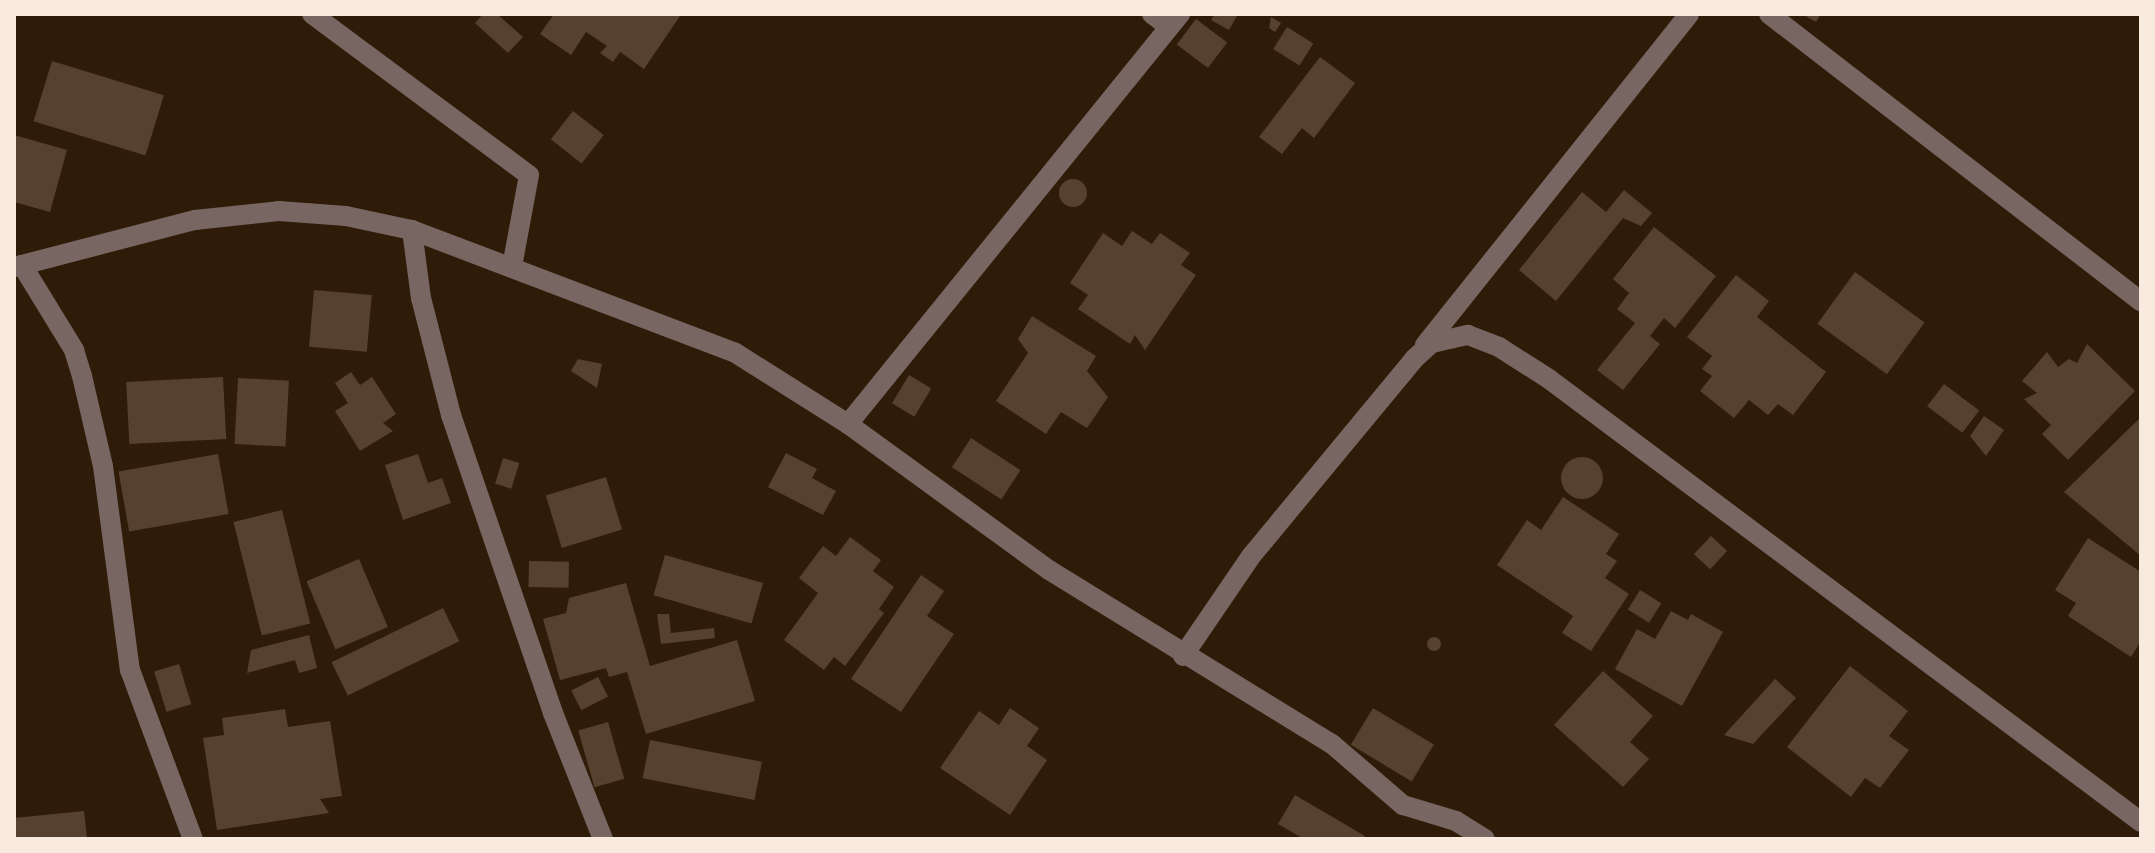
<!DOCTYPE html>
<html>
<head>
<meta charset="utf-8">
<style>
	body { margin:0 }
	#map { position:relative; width:2155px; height:853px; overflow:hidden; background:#2e1b08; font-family:Spectral,serif }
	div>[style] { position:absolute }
	.building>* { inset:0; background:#56412e; transform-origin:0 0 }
	.round { border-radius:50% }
	.minor>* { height:20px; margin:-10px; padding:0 10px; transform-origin:10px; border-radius:10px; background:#776661 }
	span { translate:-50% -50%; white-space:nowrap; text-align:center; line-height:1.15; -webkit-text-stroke:7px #241202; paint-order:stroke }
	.frame { position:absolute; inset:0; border:16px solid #f8eadf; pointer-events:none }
</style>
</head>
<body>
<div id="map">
	<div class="building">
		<div style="clip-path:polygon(483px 14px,497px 14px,523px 37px,508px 53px,475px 23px)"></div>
		<div style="clip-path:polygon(554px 14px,677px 14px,680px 16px,644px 69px,620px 52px,613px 62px,600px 53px,607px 46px,586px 32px,571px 55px,540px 34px)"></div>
		<div style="clip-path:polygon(1215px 14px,1238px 14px,1229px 30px,1211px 20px)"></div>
		<div style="clip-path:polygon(1802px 14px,1821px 14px,1816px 22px)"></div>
		<div style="clip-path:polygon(1271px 17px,1281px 23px,1275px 32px,1269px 28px)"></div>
		<div style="left:1196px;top:19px;width:39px;height:32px;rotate:37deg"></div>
		<div style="left:1287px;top:27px;width:31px;height:26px;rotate:32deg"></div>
		<div style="clip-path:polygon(1320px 57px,1355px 83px,1314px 138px,1302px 128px,1282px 154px,1259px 137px)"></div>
		<div style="left:52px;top:61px;width:117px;height:63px;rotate:17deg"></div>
		<div style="left:573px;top:111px;width:39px;height:36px;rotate:38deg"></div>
		<div style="clip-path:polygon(14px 135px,67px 150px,50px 212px,14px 202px)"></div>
		<div class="round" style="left:1059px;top:179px;width:28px;height:28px"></div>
		<div style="clip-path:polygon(1624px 190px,1652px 213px,1641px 226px,1623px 218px,1556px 301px,1519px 270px,1582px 192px,1606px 212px)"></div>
		<div style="clip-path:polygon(1654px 227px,1716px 276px,1675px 328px,1664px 318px,1650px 336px,1660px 344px,1623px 390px,1597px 370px,1635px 323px,1617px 309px,1629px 293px,1613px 279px)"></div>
		<div style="clip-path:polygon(1132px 231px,1152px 244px,1160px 233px,1190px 253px,1181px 265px,1196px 275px,1145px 350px,1135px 335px,1130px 344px,1078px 309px,1088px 295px,1070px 283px,1103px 233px,1122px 246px)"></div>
		<div style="left:1855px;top:272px;width:86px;height:64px;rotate:36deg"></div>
		<div style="clip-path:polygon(1736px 275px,1769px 301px,1757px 317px,1826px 372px,1793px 415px,1778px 404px,1768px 415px,1749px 400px,1734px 418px,1700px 391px,1712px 376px,1702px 369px,1712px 356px,1687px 337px)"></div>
		<div style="left:314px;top:290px;width:58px;height:57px;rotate:5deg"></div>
		<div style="clip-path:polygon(1032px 316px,1096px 356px,1087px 371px,1108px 397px,1087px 428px,1061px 412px,1046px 434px,996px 401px,1028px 353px,1018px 339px)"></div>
		<div style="clip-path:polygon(2087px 344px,2135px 391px,2068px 460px,2042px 434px,2051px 425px,2024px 399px,2037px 393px,2022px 381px,2047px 352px,2058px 367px,2069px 359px,2077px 363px)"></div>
		<div style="clip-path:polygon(578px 359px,602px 364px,597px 388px,571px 371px)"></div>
		<div style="clip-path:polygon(351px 372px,360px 385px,372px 377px,396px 414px,383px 423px,393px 431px,360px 451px,335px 411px,348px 403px,335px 383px)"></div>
		<div style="left:909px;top:375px;width:26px;height:33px;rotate:31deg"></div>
		<div style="left:223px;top:377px;width:62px;height:97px;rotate:87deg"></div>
		<div style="left:238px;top:378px;width:51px;height:66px;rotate:3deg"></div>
		<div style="left:1944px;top:384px;width:44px;height:28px;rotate:37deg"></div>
		<div style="clip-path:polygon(1984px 416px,2004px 430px,1986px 456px,1970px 436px)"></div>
		<div style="clip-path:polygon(2141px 417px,2141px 556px,2064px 492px)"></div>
		<div style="left:971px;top:438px;width:59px;height:35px;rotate:33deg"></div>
		<div style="clip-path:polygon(786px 453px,817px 469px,812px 478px,836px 491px,823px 515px,768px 487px)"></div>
		<div style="left:218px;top:454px;width:61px;height:101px;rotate:80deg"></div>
		<div style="clip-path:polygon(418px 454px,428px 483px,442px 478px,451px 503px,403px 520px,385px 465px)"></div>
		<div class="round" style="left:1561px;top:457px;width:42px;height:42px"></div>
		<div style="left:503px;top:458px;width:17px;height:27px;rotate:17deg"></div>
		<div style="left:606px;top:477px;width:55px;height:63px;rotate:73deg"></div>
		<div style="clip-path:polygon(1563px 497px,1619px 534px,1606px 554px,1617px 561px,1605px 578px,1629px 594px,1591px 651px,1562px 633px,1573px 616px,1497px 565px,1527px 520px,1541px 530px)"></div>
		<div style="left:282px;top:510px;width:117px;height:50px;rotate:76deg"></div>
		<div style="left:1711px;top:536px;width:22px;height:25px;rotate:43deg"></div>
		<div style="clip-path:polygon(850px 537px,881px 560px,873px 571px,894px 587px,879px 609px,884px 613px,845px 666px,834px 657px,824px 670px,784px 640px,818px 593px,799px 578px,823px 546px,836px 556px)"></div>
		<div style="clip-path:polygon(2088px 538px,2141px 572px,2141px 641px,2131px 657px,2068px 616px,2076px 603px,2055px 590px)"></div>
		<div style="left:665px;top:555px;width:102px;height:42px;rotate:16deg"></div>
		<div style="left:359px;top:559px;width:74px;height:57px;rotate:67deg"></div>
		<div style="left:529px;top:561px;width:40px;height:26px;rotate:1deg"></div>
		<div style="clip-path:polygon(921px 575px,944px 591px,927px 616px,954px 634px,901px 712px,851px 679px)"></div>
		<div style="clip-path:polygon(626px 583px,650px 666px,737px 640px,755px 701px,646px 734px,627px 672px,609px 677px,606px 668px,560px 680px,543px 619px,566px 613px,569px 598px)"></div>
		<div style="left:1640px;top:590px;width:25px;height:23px;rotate:32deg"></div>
		<div style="left:443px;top:608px;width:37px;height:124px;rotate:64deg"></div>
		<div style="clip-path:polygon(1671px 611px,1688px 620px,1691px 614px,1723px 632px,1682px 706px,1615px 669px,1637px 629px,1655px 639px)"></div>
		<div style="clip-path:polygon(657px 614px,669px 614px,671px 633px,714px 628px,715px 638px,661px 644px)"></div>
		<div style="clip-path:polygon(309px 635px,317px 668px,299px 673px,295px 660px,247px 673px,251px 650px)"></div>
		<div class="round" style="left:1427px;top:637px;width:14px;height:14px"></div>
		<div style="left:179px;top:664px;width:42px;height:26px;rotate:73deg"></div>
		<div style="clip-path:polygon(1850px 666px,1908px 711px,1889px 736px,1909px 750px,1880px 788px,1865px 778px,1851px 797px,1787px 747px)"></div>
		<div style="clip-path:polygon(1603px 671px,1653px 716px,1630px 742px,1649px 759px,1623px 787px,1554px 725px)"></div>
		<div style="left:598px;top:677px;width:22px;height:30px;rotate:63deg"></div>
		<div style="clip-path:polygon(1775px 679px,1796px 698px,1753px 744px,1724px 735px)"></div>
		<div style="clip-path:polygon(1010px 708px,1039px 728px,1027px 746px,1047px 760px,1010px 815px,940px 768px,979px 711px,999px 725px)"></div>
		<div style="left:1373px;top:708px;width:71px;height:43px;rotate:31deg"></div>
		<div style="clip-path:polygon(285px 709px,288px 727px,330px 721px,342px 796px,320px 799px,329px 813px,217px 830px,203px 738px,224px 735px,222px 718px)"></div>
		<div style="left:608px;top:722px;width:59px;height:31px;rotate:74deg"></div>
		<div style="left:650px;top:740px;width:114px;height:39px;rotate:11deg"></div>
		<div style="clip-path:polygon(1295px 795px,1365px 836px,1364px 839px,1304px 839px,1278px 824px)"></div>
		<div style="clip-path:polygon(84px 811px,87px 839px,14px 839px,14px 818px)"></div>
	</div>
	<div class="minor">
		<div style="left:312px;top:14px;width:270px;rotate:36.6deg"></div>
		<div style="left:529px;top:175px;width:94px;rotate:100.5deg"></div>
		<div style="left:1152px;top:14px;width:21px;rotate:37deg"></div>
		<div style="left:1769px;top:14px;width:470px;rotate:37.7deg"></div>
		<div style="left:412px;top:230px;width:69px;rotate:82.5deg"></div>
		<div style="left:421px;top:298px;width:121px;rotate:75.6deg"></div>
		<div style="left:451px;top:415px;width:315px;rotate:71.1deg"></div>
		<div style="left:553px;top:713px;width:136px;rotate:68.4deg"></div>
		<div style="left:22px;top:265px;width:100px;rotate:58.5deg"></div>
		<div style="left:74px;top:350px;width:27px;rotate:73deg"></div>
		<div style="left:82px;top:376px;width:92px;rotate:76.9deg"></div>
		<div style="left:103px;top:466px;width:206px;rotate:82.5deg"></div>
		<div style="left:130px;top:670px;width:180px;rotate:69.6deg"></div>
		<div style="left:14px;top:267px;width:187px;rotate:-14.6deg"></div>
		<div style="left:195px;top:220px;width:84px;rotate:-6.1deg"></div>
		<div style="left:279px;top:211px;width:67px;rotate:4.3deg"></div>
		<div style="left:346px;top:216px;width:67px;rotate:12deg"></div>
		<div style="left:412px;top:230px;width:344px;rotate:20.8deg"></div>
		<div style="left:734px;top:352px;width:135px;rotate:32.3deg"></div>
		<div style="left:848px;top:424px;width:248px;rotate:36deg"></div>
		<div style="left:1049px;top:570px;width:332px;rotate:31.6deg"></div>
		<div style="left:1332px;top:744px;width:94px;rotate:40.7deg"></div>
		<div style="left:1403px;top:805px;width:55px;rotate:16.8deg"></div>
		<div style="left:1456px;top:821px;width:34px;rotate:32deg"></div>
		<div style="left:1425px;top:345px;width:423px;rotate:-51.4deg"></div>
		<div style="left:848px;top:424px;width:528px;rotate:-51deg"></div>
		<div style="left:1183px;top:656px;width:122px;rotate:-55.7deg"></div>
		<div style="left:1252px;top:555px;width:254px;rotate:-50.4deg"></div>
		<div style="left:1414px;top:359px;width:24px;rotate:-42deg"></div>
		<div style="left:1432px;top:343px;width:37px;rotate:-13deg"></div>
		<div style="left:1468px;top:335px;width:33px;rotate:21deg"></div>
		<div style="left:1499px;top:347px;width:59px;rotate:32.6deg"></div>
		<div style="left:1549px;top:379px;width:739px;rotate:36.81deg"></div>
	</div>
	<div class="frame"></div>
</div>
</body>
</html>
